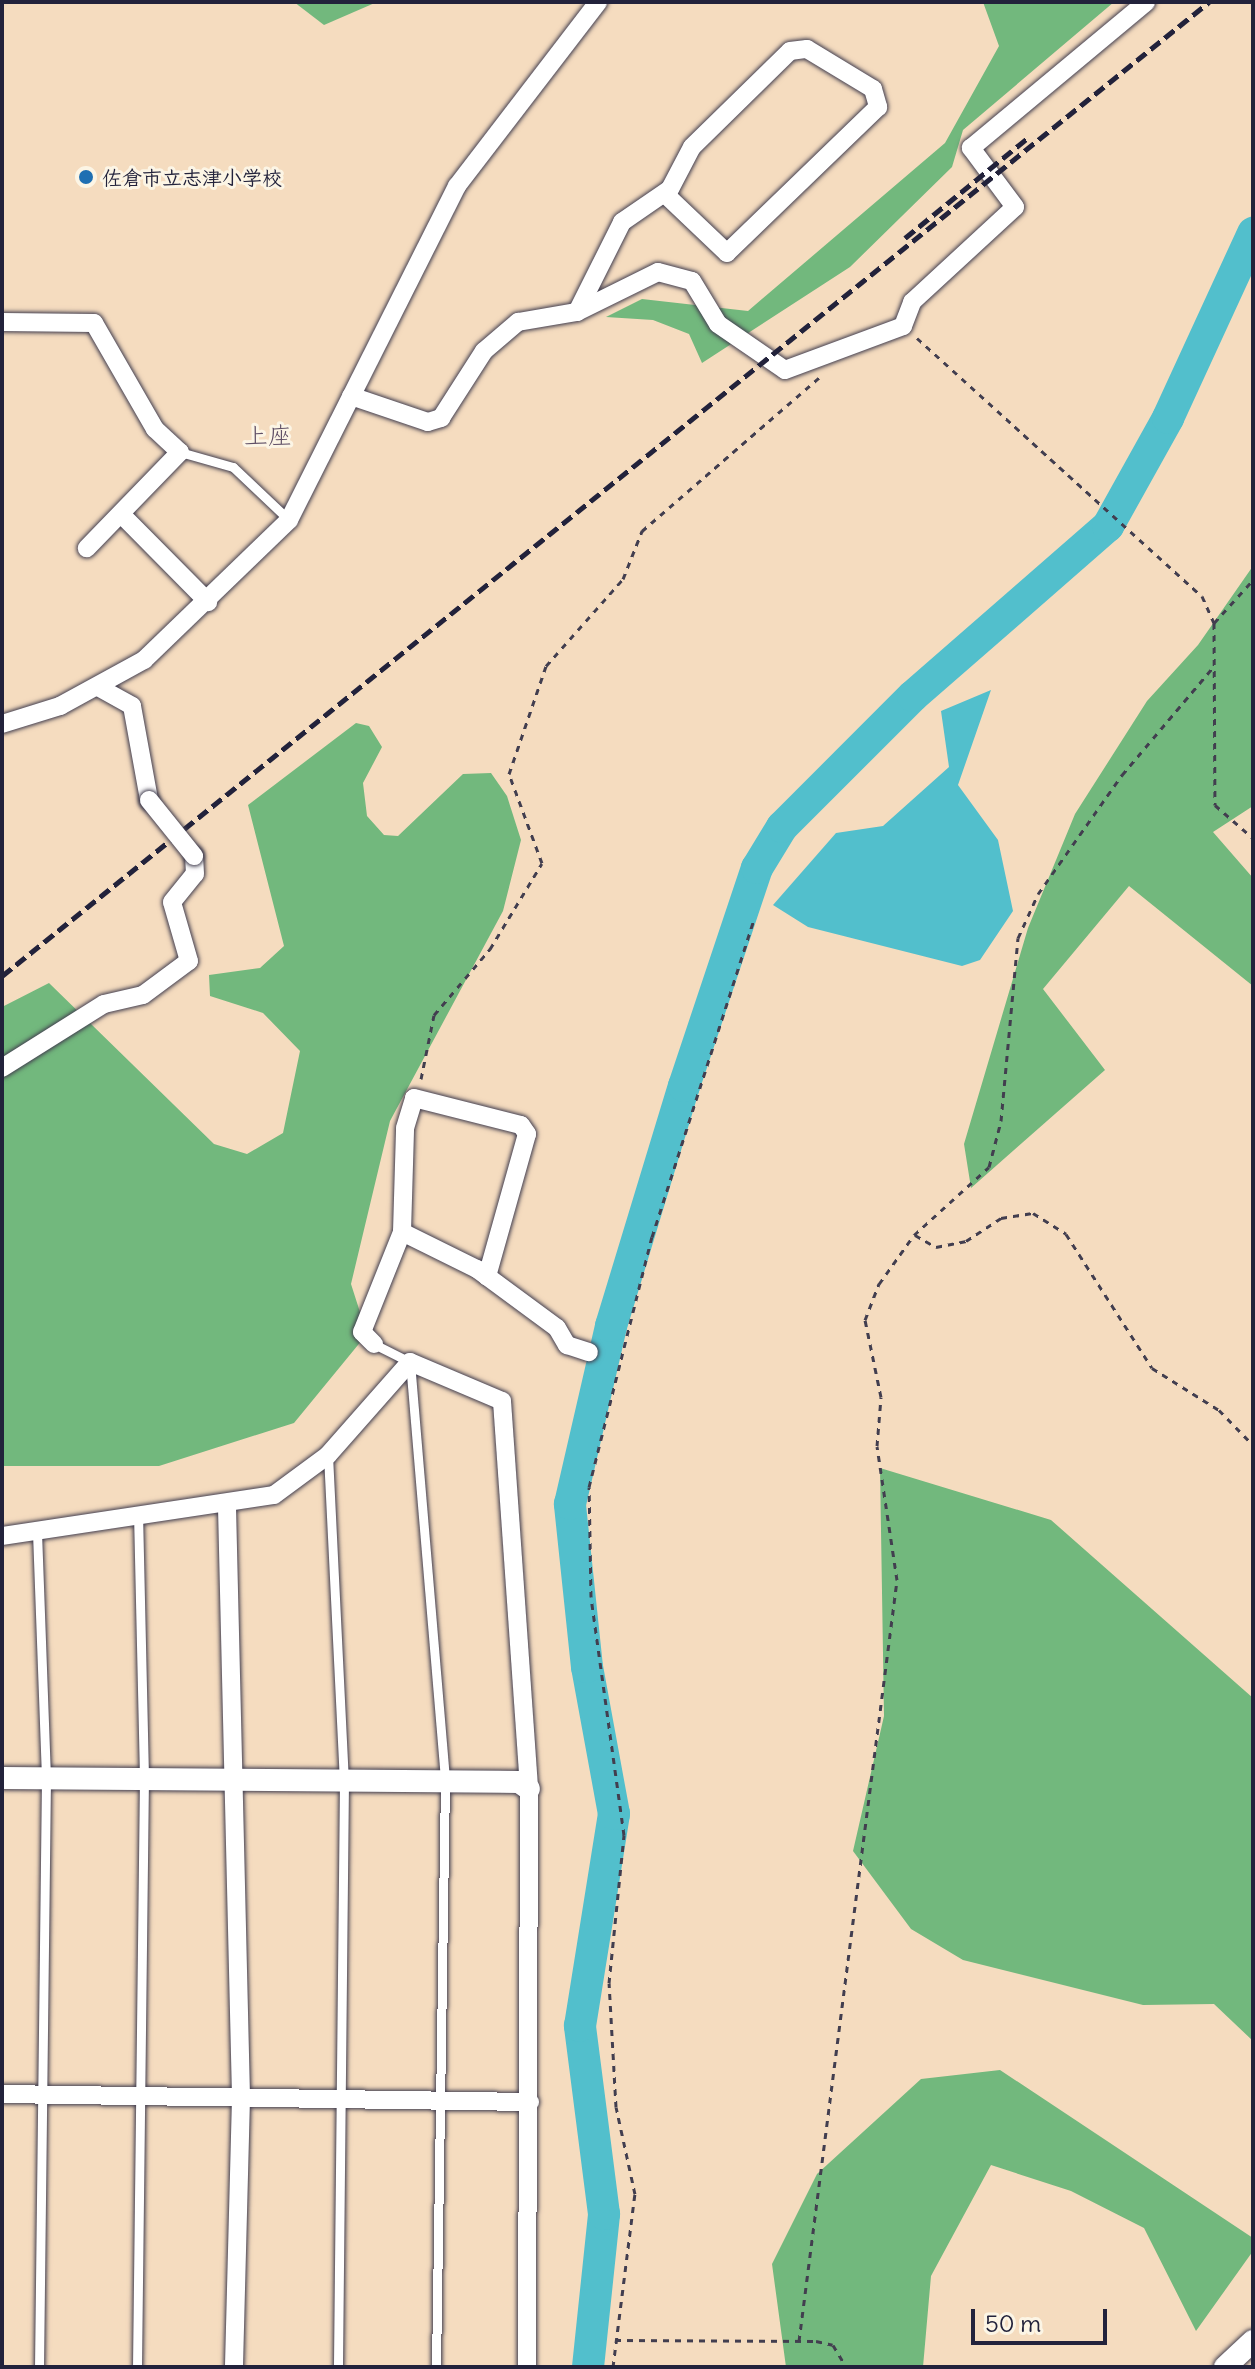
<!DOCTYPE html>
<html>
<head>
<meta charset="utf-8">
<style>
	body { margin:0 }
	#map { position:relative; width:1255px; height:2369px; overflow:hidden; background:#f5dcbf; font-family:Delius,"Klee One",sans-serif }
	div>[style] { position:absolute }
	.forest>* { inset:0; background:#72b87d }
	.water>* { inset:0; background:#52bfcc }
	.river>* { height:32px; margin:-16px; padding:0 16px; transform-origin:16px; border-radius:16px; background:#52bfcc }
	.path>* { height:3px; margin-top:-1.5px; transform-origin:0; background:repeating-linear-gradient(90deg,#423e4f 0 6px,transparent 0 12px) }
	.roads { filter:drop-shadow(0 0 2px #423e4f) drop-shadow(0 0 2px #423e4f) }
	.service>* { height:9px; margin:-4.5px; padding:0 4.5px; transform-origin:4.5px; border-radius:4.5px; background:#fff }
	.minor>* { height:18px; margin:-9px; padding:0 9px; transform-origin:9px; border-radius:9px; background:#fff }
	.tertiary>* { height:22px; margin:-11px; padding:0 11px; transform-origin:11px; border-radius:11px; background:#fff }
	.rail>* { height:5px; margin-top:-2.5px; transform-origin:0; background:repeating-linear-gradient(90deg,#22223b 0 12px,transparent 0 18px) }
	.bridges { filter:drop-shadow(0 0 2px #423e4f) drop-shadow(0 0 2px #423e4f) }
	.minor-bridge>* { height:18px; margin:-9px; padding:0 9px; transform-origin:9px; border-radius:9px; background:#fff }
	.dots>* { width:22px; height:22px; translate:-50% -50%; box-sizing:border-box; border:4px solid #fcf5e5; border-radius:50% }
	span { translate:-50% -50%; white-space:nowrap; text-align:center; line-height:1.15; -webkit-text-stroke:6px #fcf5e5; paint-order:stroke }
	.poi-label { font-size:20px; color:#22223b; font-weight:700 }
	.left { translate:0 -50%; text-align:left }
	.quarter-label { font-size:24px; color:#605066 }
	.frame { position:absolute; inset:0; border:4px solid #22223b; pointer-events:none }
	.scale { position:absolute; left:971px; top:2309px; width:136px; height:36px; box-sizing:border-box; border:4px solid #22223b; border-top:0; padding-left:10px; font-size:24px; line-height:28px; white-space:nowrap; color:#22223b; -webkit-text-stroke:6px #fcf5e5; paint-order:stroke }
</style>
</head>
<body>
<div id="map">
	<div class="forest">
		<div style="clip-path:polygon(294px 2px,377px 2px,324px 25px)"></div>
		<div style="clip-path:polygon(983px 2px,1114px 2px,963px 130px,952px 167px,850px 267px,702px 363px,689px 334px,653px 320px,606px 317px,642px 299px,748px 311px,945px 143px,999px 46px)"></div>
		<div style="clip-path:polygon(1253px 566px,1253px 806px,1213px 832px,1253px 878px,1253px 986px,1129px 886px,1043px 989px,1105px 1070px,971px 1188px,964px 1144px,1028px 928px,1075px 814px,1147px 701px,1198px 645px)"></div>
		<div style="clip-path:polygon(356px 723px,369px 726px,382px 747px,363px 783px,367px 816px,384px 835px,398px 836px,463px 774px,491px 773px,507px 796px,521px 840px,503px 911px,390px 1121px,351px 1284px,367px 1334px,294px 1423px,159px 1466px,2px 1466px,2px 1007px,49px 983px,214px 1144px,247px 1154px,283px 1133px,300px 1051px,263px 1013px,210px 996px,209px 975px,260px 968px,284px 946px,248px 805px)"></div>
		<div style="clip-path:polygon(880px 1468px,1051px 1520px,1253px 1698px,1253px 2041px,1214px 2004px,1143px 2005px,963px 1960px,911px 1929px,853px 1851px,884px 1716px)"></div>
		<div style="clip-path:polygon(1000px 2070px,1253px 2238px,1253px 2251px,1196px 2331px,1144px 2228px,1071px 2191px,991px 2165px,931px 2276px,923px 2367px,786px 2367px,772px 2264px,817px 2174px,921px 2079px)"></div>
	</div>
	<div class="water">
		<div style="clip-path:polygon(991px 690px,958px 785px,998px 840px,1013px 911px,980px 960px,962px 966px,808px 927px,773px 905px,836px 833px,883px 826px,949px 767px,941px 711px)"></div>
	</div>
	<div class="river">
		<div style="left:588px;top:2367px;width:154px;rotate:-84deg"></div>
		<div style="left:604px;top:2214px;width:190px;rotate:-97.3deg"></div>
		<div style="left:580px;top:2026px;width:215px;rotate:-80.9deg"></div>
		<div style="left:614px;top:1814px;width:149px;rotate:-100.4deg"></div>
		<div style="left:587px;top:1667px;width:164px;rotate:-96deg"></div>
		<div style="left:570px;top:1504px;width:183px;rotate:-77deg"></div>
		<div style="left:611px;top:1326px;width:251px;rotate:-73.1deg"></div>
		<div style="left:684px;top:1086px;width:230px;rotate:-71.5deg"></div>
		<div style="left:757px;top:868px;width:48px;rotate:-58.6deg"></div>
		<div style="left:782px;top:827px;width:185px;rotate:-45deg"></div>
		<div style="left:913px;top:696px;width:259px;rotate:-41.1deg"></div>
		<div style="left:1108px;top:526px;width:124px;rotate:-60.9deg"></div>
		<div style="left:1168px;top:418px;width:204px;rotate:-65.3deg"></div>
	</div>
	<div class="path">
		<div style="left:917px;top:338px;width:384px;rotate:42.2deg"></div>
		<div style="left:1202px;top:596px;width:30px;rotate:66deg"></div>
		<div style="left:1214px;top:623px;width:182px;rotate:89.7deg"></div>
		<div style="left:1215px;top:805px;width:50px;rotate:41deg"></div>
		<div style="left:1214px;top:623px;width:58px;rotate:-47.8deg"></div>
		<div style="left:421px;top:1079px;width:65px;rotate:-78.5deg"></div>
		<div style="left:434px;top:1015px;width:87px;rotate:-49.7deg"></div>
		<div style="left:490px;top:949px;width:100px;rotate:-58.8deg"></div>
		<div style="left:542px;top:863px;width:95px;rotate:-110.3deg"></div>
		<div style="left:509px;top:774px;width:114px;rotate:-71.1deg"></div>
		<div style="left:546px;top:666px;width:116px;rotate:-48.5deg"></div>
		<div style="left:623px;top:579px;width:52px;rotate:-68.4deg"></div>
		<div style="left:642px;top:531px;width:235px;rotate:-40.9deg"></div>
		<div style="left:915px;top:1235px;width:24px;rotate:30deg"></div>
		<div style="left:936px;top:1247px;width:31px;rotate:-11deg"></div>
		<div style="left:966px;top:1241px;width:42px;rotate:-33.3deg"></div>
		<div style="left:1001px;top:1218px;width:32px;rotate:-9deg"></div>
		<div style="left:1033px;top:1213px;width:39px;rotate:32deg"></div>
		<div style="left:1066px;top:1234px;width:159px;rotate:57.3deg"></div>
		<div style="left:1152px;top:1368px;width:79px;rotate:32.1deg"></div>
		<div style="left:1219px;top:1410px;width:49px;rotate:45.8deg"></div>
		<div style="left:615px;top:2340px;width:201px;rotate:0.3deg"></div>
		<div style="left:816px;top:2341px;width:17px;rotate:13deg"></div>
		<div style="left:833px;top:2345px;width:26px;rotate:59deg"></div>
		<div style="left:799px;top:2341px;width:767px;rotate:-82.66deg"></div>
		<div style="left:897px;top:1580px;width:135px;rotate:-98.5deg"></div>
		<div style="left:877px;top:1446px;width:49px;rotate:-85.3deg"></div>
		<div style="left:881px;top:1397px;width:79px;rotate:-101.7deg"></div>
		<div style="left:865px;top:1320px;width:39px;rotate:-69deg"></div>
		<div style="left:879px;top:1284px;width:60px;rotate:-54.5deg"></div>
		<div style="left:914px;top:1235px;width:101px;rotate:-42.2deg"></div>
		<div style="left:989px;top:1167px;width:48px;rotate:-75.4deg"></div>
		<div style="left:1001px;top:1121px;width:184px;rotate:-84.7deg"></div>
		<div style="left:1018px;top:938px;width:48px;rotate:-65.6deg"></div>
		<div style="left:1038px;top:894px;width:146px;rotate:-54.8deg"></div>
		<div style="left:1122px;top:775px;width:143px;rotate:-49.8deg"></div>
		<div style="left:613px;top:2367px;width:174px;rotate:-82.8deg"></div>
		<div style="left:635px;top:2194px;width:89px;rotate:-102.3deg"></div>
		<div style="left:616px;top:2107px;width:124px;rotate:-93.2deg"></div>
		<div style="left:609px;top:1983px;width:149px;rotate:-84.2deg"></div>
		<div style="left:624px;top:1835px;width:240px;rotate:-97.9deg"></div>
		<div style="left:591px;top:1597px;width:110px;rotate:-91deg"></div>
		<div style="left:589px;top:1487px;width:258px;rotate:-75.9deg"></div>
		<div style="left:652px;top:1237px;width:334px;rotate:-72.2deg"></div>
	</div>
	<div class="roads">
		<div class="service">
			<div style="left:180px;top:452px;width:55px;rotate:15.8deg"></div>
			<div style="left:233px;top:467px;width:77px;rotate:43.4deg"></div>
			<div style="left:374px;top:1344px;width:40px;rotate:26.6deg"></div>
			<div style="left:410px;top:1362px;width:420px;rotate:85.2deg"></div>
			<div style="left:445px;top:1781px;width:586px;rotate:90.88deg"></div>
			<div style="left:328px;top:1455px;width:326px;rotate:87.2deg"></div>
			<div style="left:344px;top:1781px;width:586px;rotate:90.59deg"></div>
			<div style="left:37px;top:1532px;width:246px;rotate:87.9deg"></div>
			<div style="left:46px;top:1778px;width:589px;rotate:90.68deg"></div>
			<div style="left:137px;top:2367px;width:590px;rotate:-89.32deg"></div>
			<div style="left:144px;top:1777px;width:257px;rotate:-91.3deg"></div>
		</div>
		<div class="minor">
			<div style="left:577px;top:312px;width:101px;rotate:-63.4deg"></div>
			<div style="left:622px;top:222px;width:58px;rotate:-34.5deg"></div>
			<div style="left:670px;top:189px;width:47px;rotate:-62.4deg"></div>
			<div style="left:692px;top:147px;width:137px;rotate:-44.4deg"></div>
			<div style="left:790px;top:51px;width:17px;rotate:-7deg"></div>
			<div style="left:807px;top:49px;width:77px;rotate:31.2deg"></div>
			<div style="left:873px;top:89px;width:19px;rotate:74deg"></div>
			<div style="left:878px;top:107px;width:210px;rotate:136deg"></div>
			<div style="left:727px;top:253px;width:86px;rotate:-136.4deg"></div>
			<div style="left:2px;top:322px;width:92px;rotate:0.6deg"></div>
			<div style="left:94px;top:323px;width:122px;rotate:60.1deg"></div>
			<div style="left:155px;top:429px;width:34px;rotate:43deg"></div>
			<div style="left:180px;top:452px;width:134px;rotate:134.1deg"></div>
			<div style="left:351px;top:396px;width:81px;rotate:18.7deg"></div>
			<div style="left:428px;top:422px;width:14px;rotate:-17deg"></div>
			<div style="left:441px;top:418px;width:80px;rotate:-57.3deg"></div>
			<div style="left:484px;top:351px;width:45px;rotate:-40.5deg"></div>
			<div style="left:518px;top:322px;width:60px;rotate:-9.6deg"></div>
			<div style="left:577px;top:312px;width:90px;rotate:-26.3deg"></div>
			<div style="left:658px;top:272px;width:35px;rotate:15deg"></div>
			<div style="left:692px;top:281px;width:50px;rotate:58.8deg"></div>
			<div style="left:718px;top:324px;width:81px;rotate:34.5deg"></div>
			<div style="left:785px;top:370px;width:126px;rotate:-20.4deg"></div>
			<div style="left:903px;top:326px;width:26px;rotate:-69deg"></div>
			<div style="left:912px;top:302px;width:140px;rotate:-42.7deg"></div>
			<div style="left:1015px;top:207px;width:74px;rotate:-126.7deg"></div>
			<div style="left:971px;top:148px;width:228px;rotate:-39.8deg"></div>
			<div style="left:121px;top:514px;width:124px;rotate:45.3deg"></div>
			<div style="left:98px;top:687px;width:39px;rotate:29deg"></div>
			<div style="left:132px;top:706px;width:96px;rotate:79.7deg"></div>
			<div style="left:2px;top:724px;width:61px;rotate:-17.2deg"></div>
			<div style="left:60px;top:706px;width:96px;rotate:-28.7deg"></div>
			<div style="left:144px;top:660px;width:202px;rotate:-44deg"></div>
			<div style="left:289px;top:520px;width:374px;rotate:-63.3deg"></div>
			<div style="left:457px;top:186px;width:232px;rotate:-52.5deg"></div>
			<div style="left:2px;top:1068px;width:120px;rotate:-32.1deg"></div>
			<div style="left:104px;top:1004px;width:40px;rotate:-13deg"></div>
			<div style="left:143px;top:995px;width:57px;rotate:-36.5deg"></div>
			<div style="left:189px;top:961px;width:61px;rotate:-106.1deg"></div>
			<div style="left:172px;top:902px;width:36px;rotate:-51deg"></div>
			<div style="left:195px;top:874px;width:18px;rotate:-93deg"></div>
			<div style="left:402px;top:1232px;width:84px;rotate:26.3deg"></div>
			<div style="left:477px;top:1269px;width:99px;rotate:36.4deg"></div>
			<div style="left:557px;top:1328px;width:20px;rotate:60deg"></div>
			<div style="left:567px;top:1345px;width:23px;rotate:18deg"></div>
			<div style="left:374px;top:1344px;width:17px;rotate:-135deg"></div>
			<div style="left:362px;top:1332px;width:108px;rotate:-68.2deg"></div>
			<div style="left:402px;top:1232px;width:104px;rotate:-88.3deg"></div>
			<div style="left:405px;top:1128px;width:31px;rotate:-73deg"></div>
			<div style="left:414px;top:1098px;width:110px;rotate:14.2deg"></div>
			<div style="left:521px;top:1125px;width:11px;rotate:56deg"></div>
			<div style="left:527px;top:1134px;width:148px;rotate:105.7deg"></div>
			<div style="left:227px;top:1507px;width:591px;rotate:88.64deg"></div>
			<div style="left:241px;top:2098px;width:269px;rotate:91.5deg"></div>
			<div style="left:2px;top:1536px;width:275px;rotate:-8.6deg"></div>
			<div style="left:274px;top:1495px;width:67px;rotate:-36.5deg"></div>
			<div style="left:328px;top:1455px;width:124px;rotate:-48.6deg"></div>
			<div style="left:410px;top:1362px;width:100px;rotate:23deg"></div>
			<div style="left:502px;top:1401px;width:389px;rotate:86deg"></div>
			<div style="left:529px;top:1789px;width:578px;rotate:90.2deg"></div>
			<div style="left:2px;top:2094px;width:528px;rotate:0.87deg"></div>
		</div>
		<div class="tertiary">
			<div style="left:2px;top:1778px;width:517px;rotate:0.44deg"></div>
			<div style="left:519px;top:1782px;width:12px;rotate:35deg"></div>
			<div style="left:1225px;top:2367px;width:38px;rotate:-43deg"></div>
		</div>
	</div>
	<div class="rail">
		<div style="left:905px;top:238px;width:160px;rotate:-39.2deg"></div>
		<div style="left:2px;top:976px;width:1551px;rotate:-38.9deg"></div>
	</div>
	<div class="bridges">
		<div class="minor-bridge">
			<div style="left:149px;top:800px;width:72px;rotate:51.2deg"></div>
		</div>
	</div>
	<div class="dots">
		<div style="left:86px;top:177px;background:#1f6fb2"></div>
	</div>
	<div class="poi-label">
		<span class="left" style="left:102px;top:177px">佐倉市立志津小学校</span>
	</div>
	<div class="quarter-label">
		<span style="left:268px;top:436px">上座</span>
	</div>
	<div class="frame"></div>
	<div class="scale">50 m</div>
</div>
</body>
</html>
